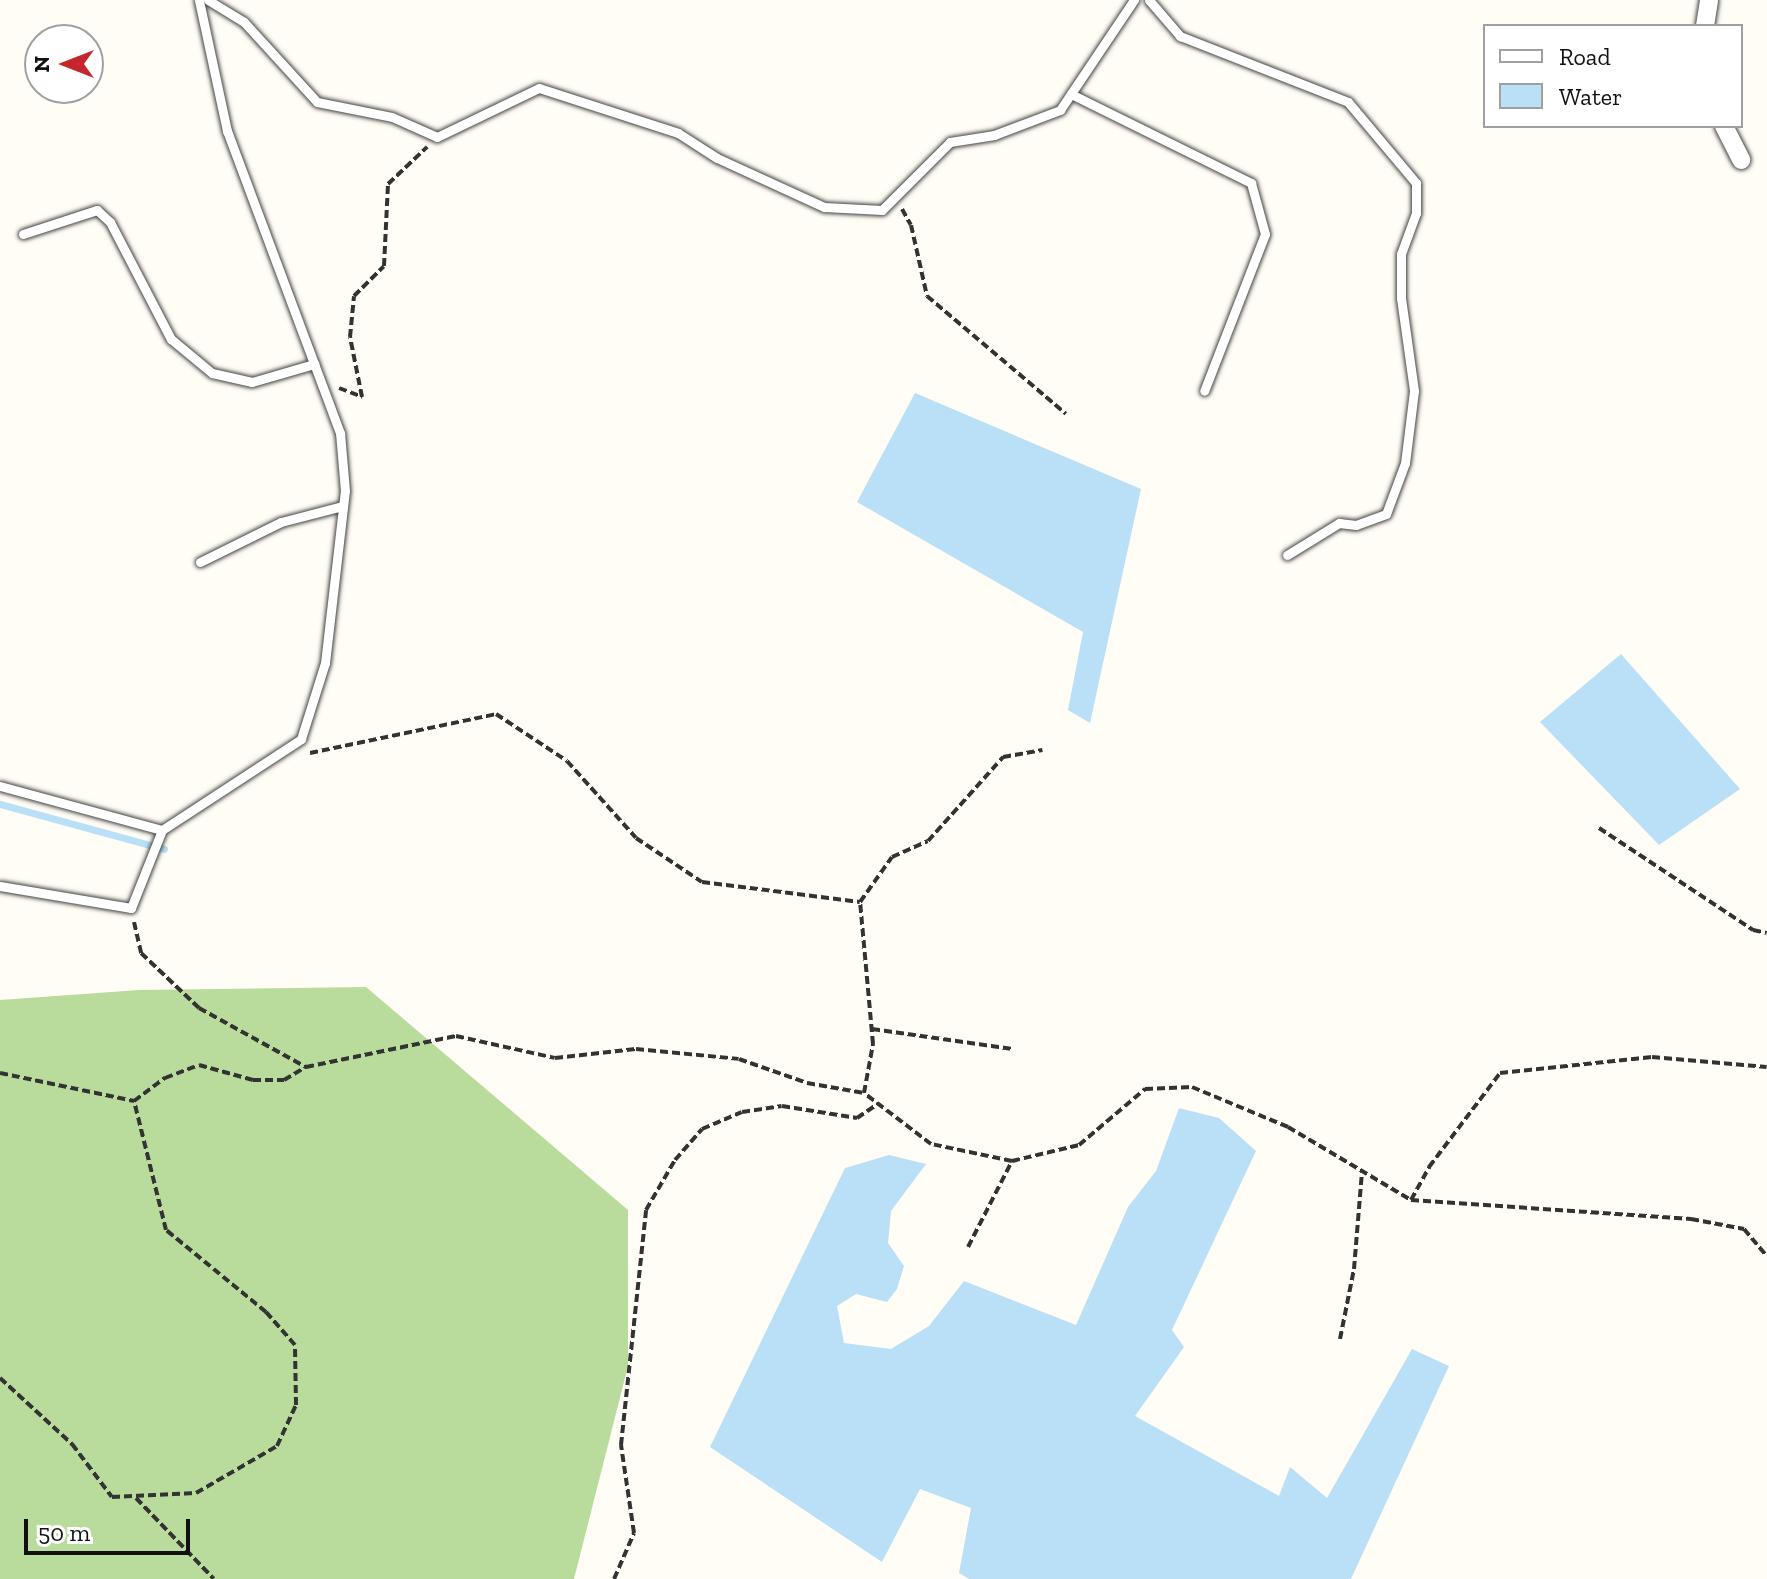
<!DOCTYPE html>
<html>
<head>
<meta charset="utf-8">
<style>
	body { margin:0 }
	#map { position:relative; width:1767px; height:1579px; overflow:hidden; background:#fffdf5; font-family:"Zilla Slab",serif }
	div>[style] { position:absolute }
	.forest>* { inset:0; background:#b9dc9c }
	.water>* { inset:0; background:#b9e0f7 }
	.stream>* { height:7px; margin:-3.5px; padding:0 3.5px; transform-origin:3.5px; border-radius:3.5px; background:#b9e0f7 }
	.path>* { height:4px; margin-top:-2px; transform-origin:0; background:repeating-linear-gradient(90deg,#333 0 8px,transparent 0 12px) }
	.roads { filter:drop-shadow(0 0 2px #444) drop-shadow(0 0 2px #444) }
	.service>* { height:9px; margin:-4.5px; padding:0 4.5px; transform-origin:4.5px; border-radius:4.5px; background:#fff }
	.minor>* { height:18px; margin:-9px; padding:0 9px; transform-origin:9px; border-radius:9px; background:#fff }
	span { translate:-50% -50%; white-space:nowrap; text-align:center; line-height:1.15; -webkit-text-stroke:8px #fff; paint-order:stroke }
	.legend { position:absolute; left:1483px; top:24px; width:260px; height:104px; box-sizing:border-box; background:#fff; border:2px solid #a0a0a0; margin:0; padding:10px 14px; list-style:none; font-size:24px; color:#111 }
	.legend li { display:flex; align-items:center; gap:16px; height:40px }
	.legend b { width:40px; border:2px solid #a0a0a0 }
	.north { position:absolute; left:24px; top:24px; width:80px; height:80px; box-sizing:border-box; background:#fff; border:2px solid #a0a0a0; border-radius:50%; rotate:270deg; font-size:22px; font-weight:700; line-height:32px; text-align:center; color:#111 }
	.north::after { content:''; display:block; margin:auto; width:28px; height:36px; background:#c4262e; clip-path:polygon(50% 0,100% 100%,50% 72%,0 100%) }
	.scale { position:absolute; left:24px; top:1519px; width:166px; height:36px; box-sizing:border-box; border:4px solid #111; border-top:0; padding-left:10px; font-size:24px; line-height:28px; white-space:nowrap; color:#111; -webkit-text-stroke:6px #fff; paint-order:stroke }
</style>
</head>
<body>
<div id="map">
	<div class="forest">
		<div style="clip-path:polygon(366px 987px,628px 1210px,628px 1366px,574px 1579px,0 1579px,0 1000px,139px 990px)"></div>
	</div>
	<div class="water">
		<div style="clip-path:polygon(915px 393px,1141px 489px,1090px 723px,1068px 710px,1083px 632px,857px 502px)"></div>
		<div style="clip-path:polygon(1621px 654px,1740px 789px,1659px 845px,1540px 722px)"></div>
		<div style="clip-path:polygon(1179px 1108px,1219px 1118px,1256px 1151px,1172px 1330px,1184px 1347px,1135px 1416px,1279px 1496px,1290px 1467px,1327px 1498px,1412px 1349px,1449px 1366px,1351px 1579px,969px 1579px,959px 1573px,971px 1508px,920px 1489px,882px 1562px,710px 1447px,845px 1168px,889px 1155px,926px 1164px,891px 1211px,888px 1243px,904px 1266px,897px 1289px,887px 1302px,856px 1294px,837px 1306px,844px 1343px,891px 1349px,929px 1326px,964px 1281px,1076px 1325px,1128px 1207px,1156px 1171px)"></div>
	</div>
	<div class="stream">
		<div style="left:0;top:804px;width:170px;rotate:15.3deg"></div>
	</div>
	<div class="path">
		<div style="left:902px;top:209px;width:18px;rotate:61deg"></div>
		<div style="left:911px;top:225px;width:73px;rotate:77.3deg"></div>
		<div style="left:927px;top:296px;width:182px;rotate:40.3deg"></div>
		<div style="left:339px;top:388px;width:25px;rotate:21deg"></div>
		<div style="left:362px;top:397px;width:61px;rotate:-101.3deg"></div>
		<div style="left:350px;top:337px;width:41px;rotate:-84.4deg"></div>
		<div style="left:354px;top:296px;width:42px;rotate:-45deg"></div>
		<div style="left:384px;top:266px;width:82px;rotate:-87.2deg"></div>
		<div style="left:388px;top:184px;width:54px;rotate:-43.5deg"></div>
		<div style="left:310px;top:753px;width:190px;rotate:-11.8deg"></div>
		<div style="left:496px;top:714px;width:85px;rotate:33.5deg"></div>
		<div style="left:567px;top:761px;width:103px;rotate:48.1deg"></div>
		<div style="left:636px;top:838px;width:79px;rotate:33.7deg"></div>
		<div style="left:702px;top:882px;width:159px;rotate:7.2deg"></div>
		<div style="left:1599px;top:828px;width:185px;rotate:33.5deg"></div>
		<div style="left:1753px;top:930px;width:14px;rotate:12deg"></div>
		<div style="left:134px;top:922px;width:32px;rotate:77deg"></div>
		<div style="left:141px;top:953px;width:80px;rotate:43.5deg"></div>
		<div style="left:199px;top:1008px;width:122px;rotate:28.9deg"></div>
		<div style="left:306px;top:1067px;width:153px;rotate:-11.7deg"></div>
		<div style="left:456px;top:1036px;width:101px;rotate:12.5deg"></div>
		<div style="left:555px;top:1058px;width:81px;rotate:-6.3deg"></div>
		<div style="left:636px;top:1049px;width:103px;rotate:5.5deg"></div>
		<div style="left:739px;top:1059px;width:72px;rotate:19.4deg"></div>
		<div style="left:807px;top:1083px;width:58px;rotate:10deg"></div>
		<div style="left:872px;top:1029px;width:142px;rotate:8.1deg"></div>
		<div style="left:0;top:1073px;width:137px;rotate:11.8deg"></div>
		<div style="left:134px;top:1101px;width:39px;rotate:-37deg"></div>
		<div style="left:165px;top:1078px;width:36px;rotate:-21deg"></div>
		<div style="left:199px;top:1065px;width:56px;rotate:15.5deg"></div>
		<div style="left:253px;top:1080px;width:31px"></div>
		<div style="left:284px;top:1080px;width:26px;rotate:-31deg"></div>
		<div style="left:1012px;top:1161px;width:83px;rotate:-168.1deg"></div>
		<div style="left:931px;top:1144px;width:84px;rotate:-142.7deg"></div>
		<div style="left:864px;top:1093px;width:50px;rotate:-79.6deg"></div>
		<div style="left:873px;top:1044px;width:143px;rotate:-95.2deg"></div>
		<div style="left:860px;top:902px;width:55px;rotate:-54.6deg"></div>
		<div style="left:892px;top:857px;width:39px;rotate:-24deg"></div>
		<div style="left:928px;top:841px;width:113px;rotate:-48.2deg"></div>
		<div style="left:1003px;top:757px;width:40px;rotate:-10deg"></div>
		<div style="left:1411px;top:1200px;width:281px;rotate:3.9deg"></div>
		<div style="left:1691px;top:1219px;width:54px;rotate:10.7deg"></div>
		<div style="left:1744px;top:1229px;width:35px;rotate:50deg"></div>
		<div style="left:968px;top:1247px;width:97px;rotate:-62.9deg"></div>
		<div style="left:1012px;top:1161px;width:69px;rotate:-13.4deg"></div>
		<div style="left:1079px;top:1145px;width:87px;rotate:-40.3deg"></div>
		<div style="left:1145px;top:1089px;width:47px;rotate:-2.4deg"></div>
		<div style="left:1192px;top:1087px;width:104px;rotate:22.6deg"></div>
		<div style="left:1288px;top:1127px;width:143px;rotate:30.7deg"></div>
		<div style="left:1411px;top:1200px;width:38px;rotate:-61deg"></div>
		<div style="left:1429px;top:1167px;width:118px;rotate:-52.9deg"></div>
		<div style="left:1500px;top:1073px;width:153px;rotate:-6deg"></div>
		<div style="left:1652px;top:1057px;width:115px;rotate:5deg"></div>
		<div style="left:1340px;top:1339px;width:71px;rotate:-78.7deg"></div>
		<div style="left:1354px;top:1269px;width:97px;rotate:-85.3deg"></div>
		<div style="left:0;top:1378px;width:98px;rotate:42.5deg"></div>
		<div style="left:72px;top:1444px;width:66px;rotate:53deg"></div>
		<div style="left:112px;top:1497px;width:84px;rotate:-2.7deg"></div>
		<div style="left:196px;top:1493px;width:94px;rotate:-30.1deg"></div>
		<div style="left:277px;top:1446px;width:45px;rotate:-65.1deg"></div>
		<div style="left:296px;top:1405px;width:60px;rotate:-91deg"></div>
		<div style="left:295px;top:1345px;width:44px;rotate:-131.3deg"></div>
		<div style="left:266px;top:1312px;width:129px;rotate:-140.6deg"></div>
		<div style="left:166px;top:1230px;width:133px;rotate:-103.9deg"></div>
		<div style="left:136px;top:1498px;width:112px;rotate:46.1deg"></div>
		<div style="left:614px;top:1579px;width:50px;rotate:-66.5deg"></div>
		<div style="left:634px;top:1533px;width:89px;rotate:-98.4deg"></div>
		<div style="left:621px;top:1445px;width:236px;rotate:-83.9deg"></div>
		<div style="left:646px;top:1210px;width:58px;rotate:-59.9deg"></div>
		<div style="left:675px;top:1160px;width:41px;rotate:-48.9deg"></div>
		<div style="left:702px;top:1129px;width:43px;rotate:-23deg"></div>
		<div style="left:742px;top:1112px;width:40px;rotate:-8.5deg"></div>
		<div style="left:782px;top:1106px;width:76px;rotate:9.1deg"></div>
		<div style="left:857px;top:1118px;width:25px;rotate:-34deg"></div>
	</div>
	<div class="roads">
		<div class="service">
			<div style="left:208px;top:0;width:42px;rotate:31.4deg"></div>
			<div style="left:244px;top:22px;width:108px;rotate:47.6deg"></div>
			<div style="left:317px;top:102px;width:76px;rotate:11.3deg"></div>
			<div style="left:392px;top:117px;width:49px;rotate:24deg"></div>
			<div style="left:437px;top:137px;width:113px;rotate:-25.7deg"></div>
			<div style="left:539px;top:88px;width:146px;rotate:17.9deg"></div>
			<div style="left:678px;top:133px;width:46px;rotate:32.7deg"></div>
			<div style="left:717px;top:158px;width:118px;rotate:24.6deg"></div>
			<div style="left:824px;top:207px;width:58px;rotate:3deg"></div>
			<div style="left:882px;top:210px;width:96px;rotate:-45deg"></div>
			<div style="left:950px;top:142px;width:45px;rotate:-9deg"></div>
			<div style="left:994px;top:135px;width:71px;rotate:-20.7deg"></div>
			<div style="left:1060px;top:110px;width:133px;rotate:-56.1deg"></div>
			<div style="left:1149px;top:0;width:48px;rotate:49.3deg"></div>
			<div style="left:1180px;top:36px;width:180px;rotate:21.4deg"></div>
			<div style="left:1348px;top:102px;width:106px;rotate:50deg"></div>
			<div style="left:1416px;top:183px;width:30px;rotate:90deg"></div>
			<div style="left:1416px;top:213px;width:44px;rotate:110.1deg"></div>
			<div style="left:1401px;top:254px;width:44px;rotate:90deg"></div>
			<div style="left:1401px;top:298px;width:94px;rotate:82deg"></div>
			<div style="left:1414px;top:391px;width:73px;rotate:97.1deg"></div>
			<div style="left:1405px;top:463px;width:54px;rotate:110.4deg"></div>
			<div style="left:1386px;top:514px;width:32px;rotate:160deg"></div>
			<div style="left:1356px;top:525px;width:17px;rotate:-173deg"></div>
			<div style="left:1339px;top:523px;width:61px;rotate:148.4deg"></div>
			<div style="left:1071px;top:94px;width:201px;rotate:26.3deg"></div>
			<div style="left:1251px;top:183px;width:53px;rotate:74.6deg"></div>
			<div style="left:1265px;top:234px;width:168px;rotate:111.2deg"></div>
			<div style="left:23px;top:234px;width:78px;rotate:-18deg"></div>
			<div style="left:97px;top:210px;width:18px;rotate:43deg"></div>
			<div style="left:110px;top:222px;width:132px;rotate:62.5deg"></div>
			<div style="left:171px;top:339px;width:53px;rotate:39.7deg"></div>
			<div style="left:212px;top:373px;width:41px;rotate:12.7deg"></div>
			<div style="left:252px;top:382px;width:65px;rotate:-16.2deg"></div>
			<div style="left:200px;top:562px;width:90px;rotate:-26.3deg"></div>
			<div style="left:281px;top:522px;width:64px;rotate:-14.5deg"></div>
			<div style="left:0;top:786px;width:168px;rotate:15.2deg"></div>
			<div style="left:0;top:886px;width:133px;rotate:9.5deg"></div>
			<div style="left:131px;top:908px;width:84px;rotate:-68.3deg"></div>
			<div style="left:162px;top:830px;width:166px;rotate:-33.2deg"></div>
			<div style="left:301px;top:739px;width:80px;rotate:-72.5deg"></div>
			<div style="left:325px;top:663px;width:173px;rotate:-83.4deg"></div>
			<div style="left:345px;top:491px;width:58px;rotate:-94.9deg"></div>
			<div style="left:340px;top:433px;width:322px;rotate:-110.5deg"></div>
			<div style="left:227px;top:131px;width:134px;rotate:-102.1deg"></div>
		</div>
		<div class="minor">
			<div style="left:1705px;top:26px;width:26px;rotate:-81deg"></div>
			<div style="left:1724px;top:126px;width:38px;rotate:63deg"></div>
		</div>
	</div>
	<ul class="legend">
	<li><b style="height:10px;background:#fff"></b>Road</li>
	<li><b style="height:22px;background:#b9e0f7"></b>Water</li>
	</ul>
	<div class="north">N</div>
	<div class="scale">50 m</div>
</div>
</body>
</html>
